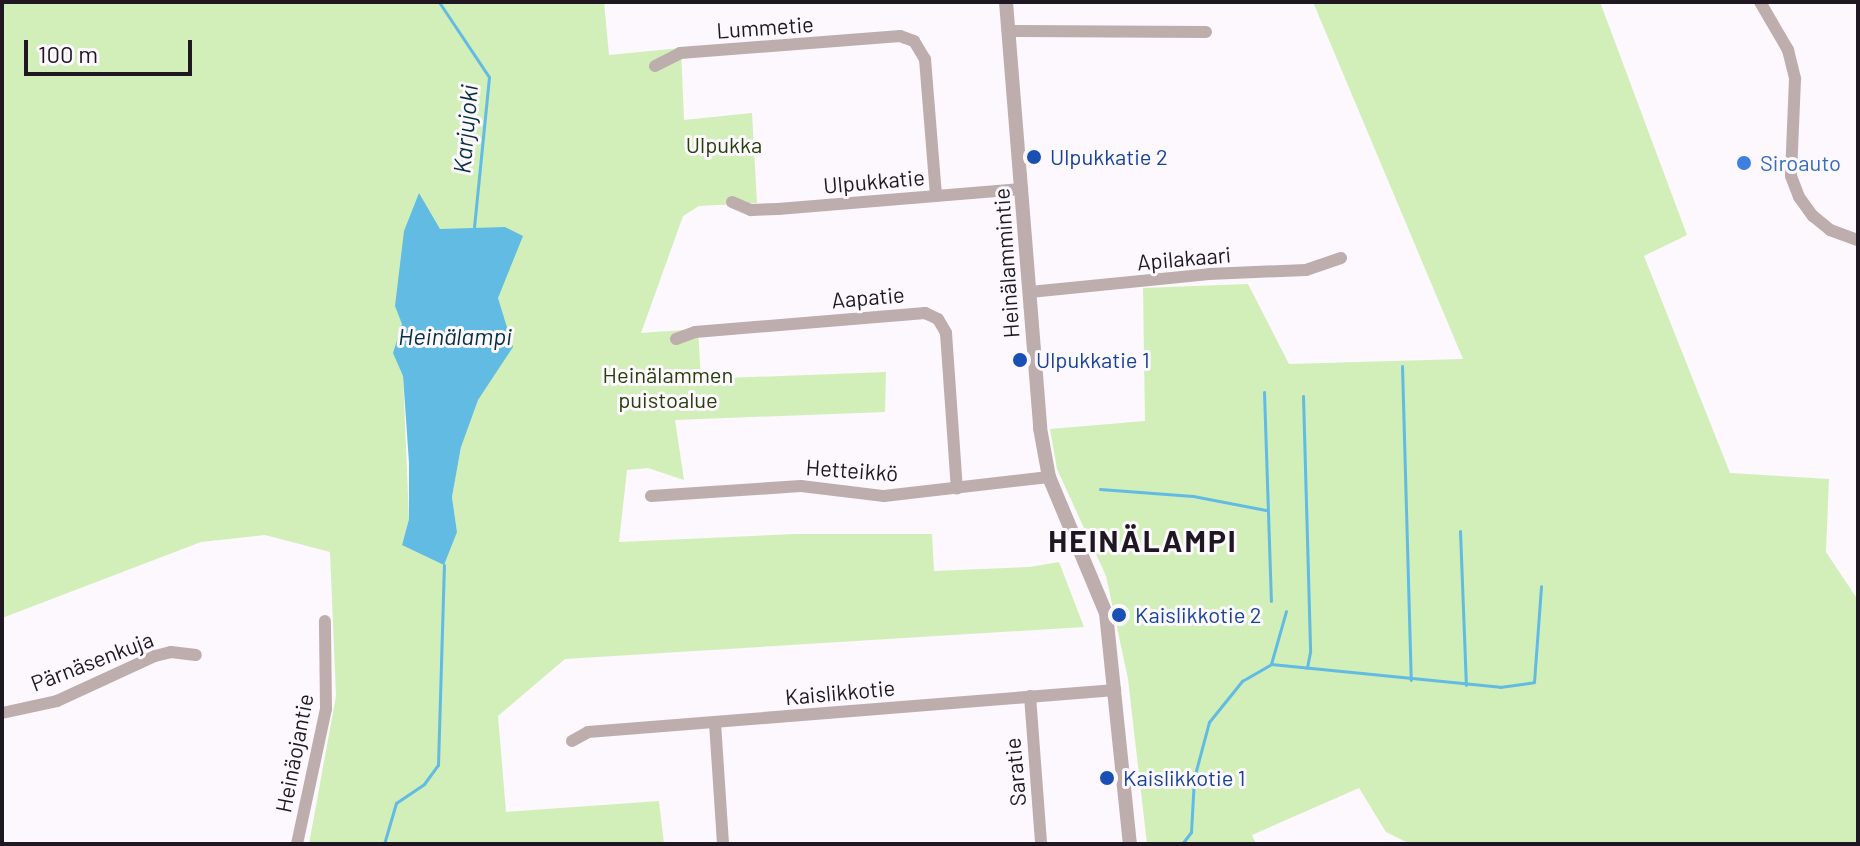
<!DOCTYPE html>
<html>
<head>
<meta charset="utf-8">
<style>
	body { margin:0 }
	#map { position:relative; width:1860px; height:846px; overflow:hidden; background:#fcf8fe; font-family:Barlow,sans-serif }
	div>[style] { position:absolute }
	.green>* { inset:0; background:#d2eeb9 }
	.water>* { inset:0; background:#62bbe3 }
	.stream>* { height:3px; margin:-1.5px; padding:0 1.5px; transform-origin:1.5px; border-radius:1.5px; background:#62bbe3 }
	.minor>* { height:12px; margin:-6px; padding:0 6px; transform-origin:6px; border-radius:6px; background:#beadad }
	.tertiary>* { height:14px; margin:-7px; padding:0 7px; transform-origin:7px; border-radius:7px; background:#beadad }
	.dots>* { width:22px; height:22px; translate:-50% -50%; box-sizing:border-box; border:4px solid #fcf8fe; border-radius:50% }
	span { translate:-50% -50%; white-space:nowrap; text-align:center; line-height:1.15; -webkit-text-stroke:6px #fcf8fe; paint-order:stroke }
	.street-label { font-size:22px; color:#1f1822 }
	.park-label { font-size:22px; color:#283f0c }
	.transit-label { font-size:22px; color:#164399 }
	.left { translate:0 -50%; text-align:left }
	.shop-label { font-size:22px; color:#366cbe }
	.water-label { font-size:24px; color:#052f40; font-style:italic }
	.district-label { font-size:30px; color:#1f1822; font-weight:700; letter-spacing:2px }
	.frame { position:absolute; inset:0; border:4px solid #1f1822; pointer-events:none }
	.scale { position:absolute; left:24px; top:40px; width:168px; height:36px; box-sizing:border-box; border:4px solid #1f1822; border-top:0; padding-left:10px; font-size:24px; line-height:28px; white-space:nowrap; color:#1f1822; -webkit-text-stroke:6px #fcf8fe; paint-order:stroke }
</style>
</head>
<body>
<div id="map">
	<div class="green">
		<div style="clip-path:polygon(evenodd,2px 2px,604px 2px,609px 55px,681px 48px,684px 120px,752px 113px,757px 203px,699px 206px,683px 216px,641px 333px,698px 329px,701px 379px,886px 372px,885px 412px,675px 420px,684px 480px,648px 468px,627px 470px,619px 542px,795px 534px,932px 534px,934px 571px,1030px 567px,1059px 562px,1084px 627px,565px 659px,498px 716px,506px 812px,659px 801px,664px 844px,309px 844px,336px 696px,330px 552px,265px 535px,201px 542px,2px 618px,2px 2px,403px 376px,461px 447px,452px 497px,457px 532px,402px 545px,409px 519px,403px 376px)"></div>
		<div style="clip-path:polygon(1313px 2px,1600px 2px,1687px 235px,1644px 256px,1730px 473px,1829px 479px,1826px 552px,1858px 600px,1858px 844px,1410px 844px,1386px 832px,1359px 788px,1252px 835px,1256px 844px,1147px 844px,1128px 679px,1106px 576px,1057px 469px,1050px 429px,1145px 421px,1143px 288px,1248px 284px,1289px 364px,1463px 359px)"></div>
	</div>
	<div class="water">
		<div style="clip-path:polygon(419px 193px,440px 229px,505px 227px,523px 236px,498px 298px,513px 347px,478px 400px,461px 447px,452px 497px,457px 532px,444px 565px,402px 545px,409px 519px,409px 463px,403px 376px,393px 353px,402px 324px,395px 306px,404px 231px)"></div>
	</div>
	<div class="stream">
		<div style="left:439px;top:2px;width:90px;rotate:56.3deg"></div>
		<div style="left:489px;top:77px;width:151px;rotate:95.7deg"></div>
		<div style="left:1402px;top:366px;width:314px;rotate:88.4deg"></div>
		<div style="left:1264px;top:392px;width:209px;rotate:88.1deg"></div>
		<div style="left:1303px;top:396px;width:256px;rotate:88.4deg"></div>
		<div style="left:1310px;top:652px;width:16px;rotate:101deg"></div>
		<div style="left:1100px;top:489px;width:93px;rotate:4.3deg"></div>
		<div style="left:1193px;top:496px;width:74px;rotate:10.9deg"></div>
		<div style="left:1460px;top:531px;width:154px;rotate:87.8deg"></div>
		<div style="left:1271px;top:664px;width:55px;rotate:-74.2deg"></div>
		<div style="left:384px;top:844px;width:43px;rotate:-73.7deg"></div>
		<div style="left:396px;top:803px;width:34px;rotate:-34deg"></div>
		<div style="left:424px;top:784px;width:24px;rotate:-54deg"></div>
		<div style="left:438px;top:765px;width:200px;rotate:-88.3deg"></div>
		<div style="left:1182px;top:844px;width:15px;rotate:-53deg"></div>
		<div style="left:1191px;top:832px;width:54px;rotate:-86.8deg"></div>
		<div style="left:1194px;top:778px;width:58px;rotate:-75deg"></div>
		<div style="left:1209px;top:722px;width:53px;rotate:-51.2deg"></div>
		<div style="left:1242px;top:681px;width:34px;rotate:-30deg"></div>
		<div style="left:1271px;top:664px;width:230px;rotate:5.7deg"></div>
		<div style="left:1500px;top:687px;width:34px;rotate:-8deg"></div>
		<div style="left:1534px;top:682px;width:96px;rotate:-85.8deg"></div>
	</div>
	<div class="minor">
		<div style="left:1760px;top:2px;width:56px;rotate:59.7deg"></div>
		<div style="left:1788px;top:50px;width:30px;rotate:76deg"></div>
		<div style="left:1795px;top:79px;width:97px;rotate:92.4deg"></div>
		<div style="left:1791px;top:176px;width:22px;rotate:69deg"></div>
		<div style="left:1799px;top:197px;width:24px;rotate:54deg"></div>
		<div style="left:1813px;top:216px;width:22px;rotate:39deg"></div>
		<div style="left:1830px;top:230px;width:30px;rotate:20deg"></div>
		<div style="left:1011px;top:31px;width:195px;rotate:0.3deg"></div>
		<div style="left:655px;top:66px;width:28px;rotate:-27deg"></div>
		<div style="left:680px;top:53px;width:221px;rotate:-4.4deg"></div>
		<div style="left:900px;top:36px;width:15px;rotate:20deg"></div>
		<div style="left:914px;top:41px;width:21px;rotate:59deg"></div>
		<div style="left:925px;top:59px;width:137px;rotate:85.4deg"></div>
		<div style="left:732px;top:202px;width:21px;rotate:23deg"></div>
		<div style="left:751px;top:210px;width:27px;rotate:-2deg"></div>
		<div style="left:778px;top:209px;width:245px;rotate:-4.7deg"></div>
		<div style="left:1030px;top:292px;width:180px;rotate:-5.7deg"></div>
		<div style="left:1209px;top:274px;width:97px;rotate:-2.4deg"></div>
		<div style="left:1306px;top:270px;width:37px;rotate:-19deg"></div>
		<div style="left:676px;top:339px;width:20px;rotate:-20deg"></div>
		<div style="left:695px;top:332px;width:231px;rotate:-4.7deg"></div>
		<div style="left:925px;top:313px;width:14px;rotate:25deg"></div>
		<div style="left:938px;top:319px;width:16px;rotate:60deg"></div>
		<div style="left:946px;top:333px;width:156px;rotate:86deg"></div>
		<div style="left:651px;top:496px;width:150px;rotate:-3.8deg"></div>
		<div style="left:801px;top:486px;width:84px;rotate:6.9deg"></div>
		<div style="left:884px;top:496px;width:166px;rotate:-6.6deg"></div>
		<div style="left:1030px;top:696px;width:148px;rotate:85.7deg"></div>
		<div style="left:2px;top:713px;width:56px;rotate:-12.3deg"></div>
		<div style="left:57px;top:701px;width:108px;rotate:-24.7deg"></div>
		<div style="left:155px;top:656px;width:16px;rotate:-14deg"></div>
		<div style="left:171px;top:652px;width:25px;rotate:7deg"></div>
		<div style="left:715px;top:723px;width:121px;rotate:86.2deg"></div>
		<div style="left:572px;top:741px;width:18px;rotate:-29deg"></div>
		<div style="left:588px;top:732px;width:529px;rotate:-4.56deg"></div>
		<div style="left:297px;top:844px;width:138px;rotate:-77.9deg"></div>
		<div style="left:326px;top:709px;width:88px;rotate:-90.7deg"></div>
	</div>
	<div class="tertiary">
		<div style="left:1006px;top:2px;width:427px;rotate:85.4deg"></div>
		<div style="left:1040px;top:428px;width:50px;rotate:79.6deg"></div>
		<div style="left:1049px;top:477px;width:147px;rotate:67.3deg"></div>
		<div style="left:1106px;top:613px;width:232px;rotate:84.1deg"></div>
	</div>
	<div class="dots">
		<div style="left:1034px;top:157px;background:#1a4fb4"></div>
		<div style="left:1744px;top:163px;background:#3f7fe0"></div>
		<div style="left:1020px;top:360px;background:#1a4fb4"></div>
		<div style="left:1119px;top:615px;background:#1a4fb4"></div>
		<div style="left:1107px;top:778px;background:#1a4fb4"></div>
	</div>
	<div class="street-label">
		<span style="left:765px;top:27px;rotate:-4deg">Lummetie</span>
		<span style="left:874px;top:181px;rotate:-5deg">Ulpukkatie</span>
		<span style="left:1184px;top:258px;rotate:-5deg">Apilakaari</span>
		<span style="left:1006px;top:263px;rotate:-94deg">Heinälammintie</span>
		<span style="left:868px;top:297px;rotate:-5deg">Aapatie</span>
		<span style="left:852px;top:470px;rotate:4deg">Hetteikkö</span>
		<span style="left:92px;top:661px;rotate:-21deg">Pärnäsenkuja</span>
		<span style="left:840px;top:692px;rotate:-5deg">Kaislikkotie</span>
		<span style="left:294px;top:753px;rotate:-79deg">Heinäojantie</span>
		<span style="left:1015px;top:772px;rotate:-95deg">Saratie</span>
	</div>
	<div class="park-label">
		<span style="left:724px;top:145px">Ulpukka</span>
		<span style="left:668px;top:387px">Heinälammen<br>puistoalue</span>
	</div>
	<div class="transit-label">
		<span class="left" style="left:1050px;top:157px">Ulpukkatie 2</span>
		<span class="left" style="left:1036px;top:360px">Ulpukkatie 1</span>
		<span class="left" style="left:1135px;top:615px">Kaislikkotie 2</span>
		<span class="left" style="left:1123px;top:778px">Kaislikkotie 1</span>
	</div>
	<div class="shop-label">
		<span class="left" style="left:1760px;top:163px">Siroauto</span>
	</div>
	<div class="water-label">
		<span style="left:465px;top:129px;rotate:-85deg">Karjujoki</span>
		<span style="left:455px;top:336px">Heinälampi</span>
	</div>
	<div class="district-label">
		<span style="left:1143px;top:540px">HEINÄLAMPI</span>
	</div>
	<div class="frame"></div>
	<div class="scale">100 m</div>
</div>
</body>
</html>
